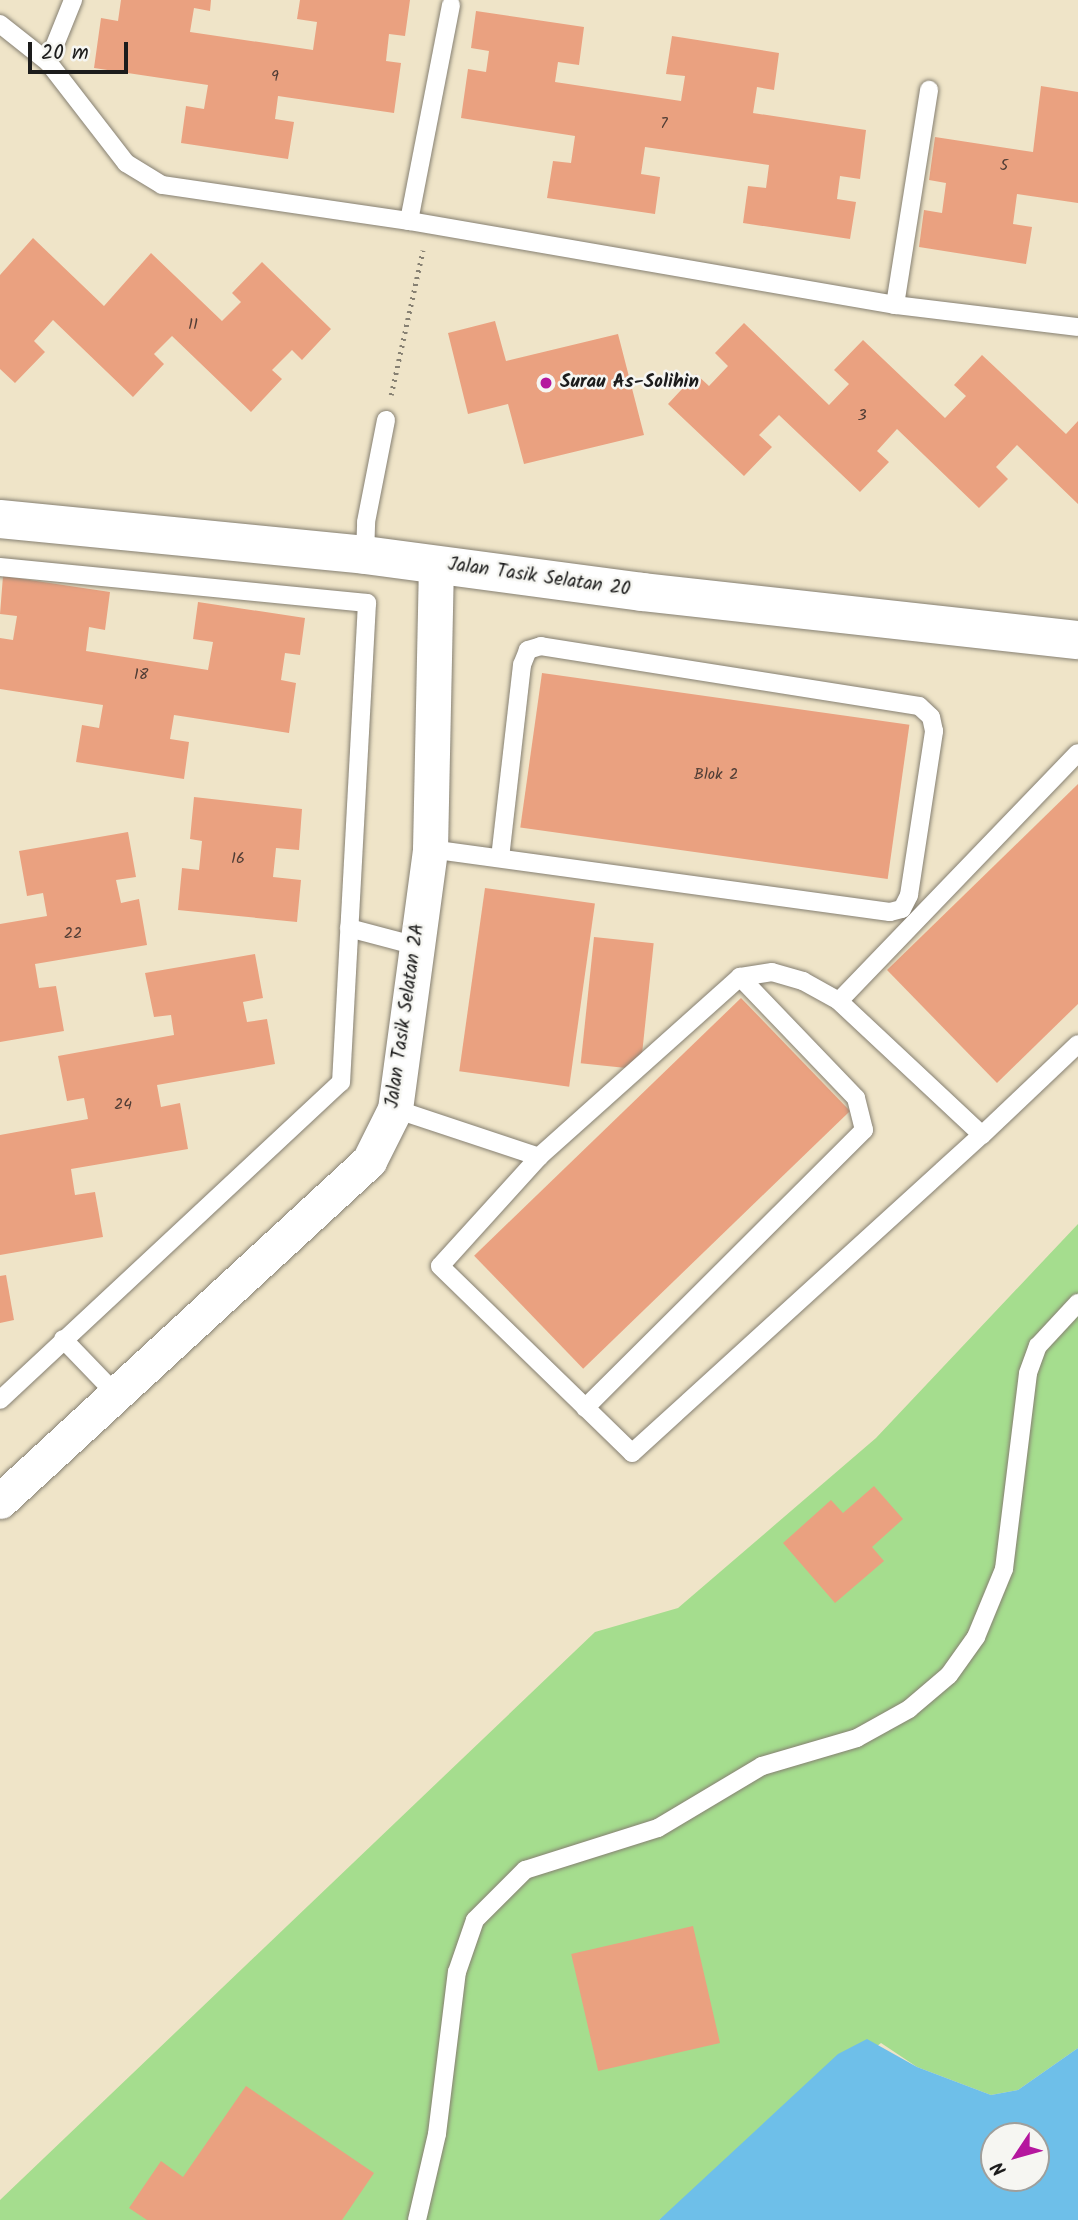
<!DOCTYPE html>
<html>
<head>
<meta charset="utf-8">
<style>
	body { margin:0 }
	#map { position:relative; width:1078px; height:2220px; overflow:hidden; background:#efe4c8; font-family:Kalam,sans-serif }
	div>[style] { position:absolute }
	.green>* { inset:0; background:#a5dd8e }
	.water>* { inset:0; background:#6ebfe9 }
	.building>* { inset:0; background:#eaa180; transform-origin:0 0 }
	.path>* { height:4.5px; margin-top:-2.25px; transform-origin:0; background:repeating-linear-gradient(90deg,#868072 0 2px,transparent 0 7px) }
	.roads { filter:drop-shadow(0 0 2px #868072) drop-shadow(0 0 2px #868072) }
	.service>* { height:18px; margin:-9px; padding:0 9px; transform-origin:9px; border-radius:9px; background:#fff }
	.minor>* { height:35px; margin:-17.5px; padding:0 17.5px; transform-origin:17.5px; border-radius:17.5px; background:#fff }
	.tertiary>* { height:38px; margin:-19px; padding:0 19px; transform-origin:19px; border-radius:19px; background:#fff }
	.dots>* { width:19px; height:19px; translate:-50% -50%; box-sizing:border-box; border:4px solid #f6f6f2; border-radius:50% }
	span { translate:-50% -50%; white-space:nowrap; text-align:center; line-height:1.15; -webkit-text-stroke:5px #f6f6f2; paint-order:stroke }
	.number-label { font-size:16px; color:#503d35 }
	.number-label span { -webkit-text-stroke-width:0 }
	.poi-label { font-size:19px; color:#1c1c1c; font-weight:700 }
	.left { translate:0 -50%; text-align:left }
	.street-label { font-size:19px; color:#1c1c1c }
	.north { position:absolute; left:980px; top:2122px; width:70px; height:70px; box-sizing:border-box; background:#f6f6f2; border:2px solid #9f9f9c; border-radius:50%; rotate:234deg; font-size:19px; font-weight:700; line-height:28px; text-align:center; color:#1c1c1c }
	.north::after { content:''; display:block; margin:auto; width:24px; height:32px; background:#b5179e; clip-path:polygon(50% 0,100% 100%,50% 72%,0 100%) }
	.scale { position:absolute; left:28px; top:42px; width:100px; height:32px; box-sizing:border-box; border:4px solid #1c1c1c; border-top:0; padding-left:9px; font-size:21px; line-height:24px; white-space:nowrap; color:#1c1c1c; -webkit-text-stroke:5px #f6f6f2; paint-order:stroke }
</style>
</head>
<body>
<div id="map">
	<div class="green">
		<div style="clip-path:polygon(1078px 1224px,1078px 2048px,1018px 2090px,991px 2095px,917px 2067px,881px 2043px,659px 2220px,0 2220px,0 2200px,595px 1632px,678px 1608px,876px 1438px)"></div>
	</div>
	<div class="water">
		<div style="clip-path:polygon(evenodd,867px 2039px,917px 2067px,991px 2095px,1018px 2090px,1078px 2048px,1078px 2220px,659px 2220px,838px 2054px,867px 2039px,994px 2136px,1036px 2136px,1036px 2178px,994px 2178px,994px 2136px)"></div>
	</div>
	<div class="building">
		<div style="clip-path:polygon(121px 0,211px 0,210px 11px,194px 8px,190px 32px,313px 50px,317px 22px,297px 19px,300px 0,410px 0,405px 36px,389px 34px,386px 61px,401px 63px,394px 113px,278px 96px,275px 119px,294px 122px,288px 159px,181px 143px,186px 106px,204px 109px,208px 85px,94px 68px,101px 18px,118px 21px)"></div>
		<div style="clip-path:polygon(476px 11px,584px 27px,579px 65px,558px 62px,555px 82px,681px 101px,685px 76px,666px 74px,672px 36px,779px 53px,774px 90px,757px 87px,753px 113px,866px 130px,860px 179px,840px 176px,837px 199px,856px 202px,850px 239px,743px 223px,748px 186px,766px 188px,769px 165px,645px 147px,641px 174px,660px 177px,655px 214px,547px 198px,553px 161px,571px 163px,575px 136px,461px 118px,468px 69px,486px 72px,489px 51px,471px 48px)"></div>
		<div style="clip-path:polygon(1041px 86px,1078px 92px,1078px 203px,1017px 194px,1013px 224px,1032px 227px,1026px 264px,919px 247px,924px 210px,942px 213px,946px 183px,929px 180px,935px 137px,1033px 152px)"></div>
		<div style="clip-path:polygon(33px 238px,104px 306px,151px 253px,222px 321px,241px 302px,232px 293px,262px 262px,331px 329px,302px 360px,292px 350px,272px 370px,282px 379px,251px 412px,172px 336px,154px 354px,164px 364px,133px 397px,53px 320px,34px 341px,45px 352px,15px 383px,0 369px,0 275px)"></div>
		<div style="clip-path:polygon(495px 321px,506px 361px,618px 334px,644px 435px,524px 464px,508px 404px,468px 414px,448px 333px)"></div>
		<div style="clip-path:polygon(744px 323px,829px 405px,849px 384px,834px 370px,863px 340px,945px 418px,966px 396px,954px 385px,982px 355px,1066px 434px,1078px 421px,1078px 504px,1017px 445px,996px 467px,1008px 479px,979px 508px,897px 429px,877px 451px,889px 462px,860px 492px,779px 415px,759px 435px,772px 447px,744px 476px,668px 404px,696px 374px,709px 386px,728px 366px,715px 353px)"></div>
		<div style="clip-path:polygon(3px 576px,110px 592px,105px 630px,89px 627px,86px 651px,208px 670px,213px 642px,193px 639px,198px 602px,305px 618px,300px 655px,285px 653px,281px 680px,296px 683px,289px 733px,174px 715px,170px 739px,189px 742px,184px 779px,76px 762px,82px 725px,99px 728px,103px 705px,0 689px,0 638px,13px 640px,17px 616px,0 614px)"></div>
		<div style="left:542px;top:673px;width:371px;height:156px;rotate:8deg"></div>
		<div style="clip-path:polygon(1078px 784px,1078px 1004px,997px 1083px,887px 970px)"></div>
		<div style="clip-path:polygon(194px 797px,302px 809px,299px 850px,276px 848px,273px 877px,301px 880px,297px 922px,178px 910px,182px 868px,199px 870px,202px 841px,190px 839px)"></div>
		<div style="clip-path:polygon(128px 832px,136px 877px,116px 880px,121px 903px,139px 899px,147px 945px,35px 964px,39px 988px,56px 986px,64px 1031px,0 1042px,0 924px,47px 916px,43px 893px,27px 896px,19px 851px)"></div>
		<div style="left:485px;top:888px;width:111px;height:185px;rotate:8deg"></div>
		<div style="left:594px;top:937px;width:60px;height:127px;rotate:6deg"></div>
		<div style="clip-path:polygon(255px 954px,263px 998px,243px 1002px,247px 1022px,267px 1019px,275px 1064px,157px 1085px,161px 1107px,180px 1103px,188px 1149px,71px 1169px,75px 1195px,95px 1192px,103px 1237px,0 1255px,0 1135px,88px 1119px,84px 1098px,67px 1101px,58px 1056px,174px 1035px,171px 1015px,154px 1017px,145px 973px)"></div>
		<div style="left:741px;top:998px;width:157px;height:371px;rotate:46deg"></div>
		<div style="clip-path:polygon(6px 1275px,14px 1320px,0 1323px,0 1276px)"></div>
		<div style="clip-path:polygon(874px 1486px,903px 1519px,872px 1547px,884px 1561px,835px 1603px,783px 1543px,831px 1500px,843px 1513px)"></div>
		<div style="left:693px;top:1926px;width:120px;height:125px;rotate:77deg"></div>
		<div style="clip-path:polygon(246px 2086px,374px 2173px,342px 2220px,147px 2220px,129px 2208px,161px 2161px,183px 2177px)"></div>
	</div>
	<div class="path">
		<div style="left:391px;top:395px;width:148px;rotate:-77.6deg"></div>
	</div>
	<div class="roads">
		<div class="service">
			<div style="left:0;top:24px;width:61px;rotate:38.4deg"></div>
			<div style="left:48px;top:62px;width:128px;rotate:52.3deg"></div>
			<div style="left:126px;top:163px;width:42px;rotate:31.4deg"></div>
			<div style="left:162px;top:185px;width:250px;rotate:8.3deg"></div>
			<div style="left:409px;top:221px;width:493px;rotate:9.8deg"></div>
			<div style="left:895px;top:305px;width:184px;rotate:6.9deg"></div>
			<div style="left:48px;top:62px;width:67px;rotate:-68deg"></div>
			<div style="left:409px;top:221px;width:220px;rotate:-79deg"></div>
			<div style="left:895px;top:305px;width:218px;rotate:-81deg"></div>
			<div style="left:365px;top:555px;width:33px;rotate:-88deg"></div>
			<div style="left:366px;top:522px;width:104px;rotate:-78.9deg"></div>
			<div style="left:0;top:567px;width:369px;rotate:5.6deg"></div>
			<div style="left:367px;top:603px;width:480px;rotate:93.1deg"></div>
			<div style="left:341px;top:1082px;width:466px;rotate:137deg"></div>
			<div style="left:430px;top:849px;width:464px;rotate:7.8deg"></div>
			<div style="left:890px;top:912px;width:12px;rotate:-14deg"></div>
			<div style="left:902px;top:909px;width:16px;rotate:-63deg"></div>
			<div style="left:909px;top:895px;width:166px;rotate:-81.3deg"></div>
			<div style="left:934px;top:731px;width:14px;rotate:-102deg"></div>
			<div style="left:931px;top:717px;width:16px;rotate:-137deg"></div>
			<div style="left:919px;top:706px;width:383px;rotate:-171deg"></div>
			<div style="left:541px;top:646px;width:14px;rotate:163deg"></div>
			<div style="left:528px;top:650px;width:16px;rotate:112deg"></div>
			<div style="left:522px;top:665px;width:194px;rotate:96.5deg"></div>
			<div style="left:349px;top:928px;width:70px;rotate:14.8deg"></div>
			<div style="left:839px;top:1001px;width:344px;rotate:-46.1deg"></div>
			<div style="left:395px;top:1109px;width:152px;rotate:18.4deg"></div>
			<div style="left:982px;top:1135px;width:196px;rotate:-136.9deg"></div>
			<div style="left:839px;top:1001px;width:41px;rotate:-150.9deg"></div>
			<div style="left:803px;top:981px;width:32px;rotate:-164deg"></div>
			<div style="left:772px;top:972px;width:32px;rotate:171deg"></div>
			<div style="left:740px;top:977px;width:270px;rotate:138.2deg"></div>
			<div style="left:539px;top:1157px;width:147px;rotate:132.2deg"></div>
			<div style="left:440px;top:1266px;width:268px;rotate:44.2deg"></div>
			<div style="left:632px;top:1453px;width:473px;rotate:-42.3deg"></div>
			<div style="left:982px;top:1135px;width:132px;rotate:-43.5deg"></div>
			<div style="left:63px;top:1339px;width:76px;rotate:46.1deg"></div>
			<div style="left:585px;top:1408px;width:394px;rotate:-44.9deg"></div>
			<div style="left:864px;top:1130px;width:33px;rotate:-104deg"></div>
			<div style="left:856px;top:1098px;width:168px;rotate:-133.8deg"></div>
			<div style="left:417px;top:2220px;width:88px;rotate:-76.9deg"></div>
			<div style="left:437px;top:2134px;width:163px;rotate:-83deg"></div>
			<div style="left:457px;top:1972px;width:55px;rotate:-70.9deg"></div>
			<div style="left:475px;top:1920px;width:71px;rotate:-45deg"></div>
			<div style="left:525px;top:1870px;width:139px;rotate:-17.5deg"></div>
			<div style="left:658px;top:1828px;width:121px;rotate:-30.8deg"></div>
			<div style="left:762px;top:1766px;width:99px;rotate:-16.4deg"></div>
			<div style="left:857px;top:1738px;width:60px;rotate:-29.1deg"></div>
			<div style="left:909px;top:1709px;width:52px;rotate:-40.4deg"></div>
			<div style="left:949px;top:1675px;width:47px;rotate:-54.6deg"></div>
			<div style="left:976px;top:1637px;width:74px;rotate:-67.6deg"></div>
			<div style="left:1004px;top:1569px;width:197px;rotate:-83deg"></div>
			<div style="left:1028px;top:1373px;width:29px;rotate:-70deg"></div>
			<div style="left:1038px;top:1346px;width:59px;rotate:-47.1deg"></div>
		</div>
		<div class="minor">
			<div style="left:0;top:1501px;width:502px;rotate:-42.66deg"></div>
			<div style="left:369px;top:1161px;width:58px;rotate:-63.4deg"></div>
			<div style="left:395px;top:1109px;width:262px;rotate:-82.3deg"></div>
			<div style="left:430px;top:849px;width:285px;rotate:-88.8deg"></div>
		</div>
		<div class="tertiary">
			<div style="left:0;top:519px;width:367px;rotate:5.6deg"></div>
			<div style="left:365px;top:555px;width:279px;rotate:7.6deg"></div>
			<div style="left:642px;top:592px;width:439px;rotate:6.3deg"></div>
		</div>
	</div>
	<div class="dots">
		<div style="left:546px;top:383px;background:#b5179e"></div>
	</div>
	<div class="number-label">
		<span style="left:275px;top:77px">9</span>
		<span style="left:664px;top:124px">7</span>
		<span style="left:1004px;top:166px">5</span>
		<span style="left:193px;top:325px">11</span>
		<span style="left:862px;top:416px">3</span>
		<span style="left:141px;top:675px">18</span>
		<span style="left:716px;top:775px">Blok 2</span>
		<span style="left:238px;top:859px">16</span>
		<span style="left:73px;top:934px">22</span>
		<span style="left:123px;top:1105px">24</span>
	</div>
	<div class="poi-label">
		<span class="left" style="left:560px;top:383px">Surau As-Solihin</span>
	</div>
	<div class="street-label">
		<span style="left:539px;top:578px;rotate:8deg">Jalan Tasik Selatan 20</span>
		<span style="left:406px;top:1016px;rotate:-82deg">Jalan Tasik Selatan 2A</span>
	</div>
	<div class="north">N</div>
	<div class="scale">20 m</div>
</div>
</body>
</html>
